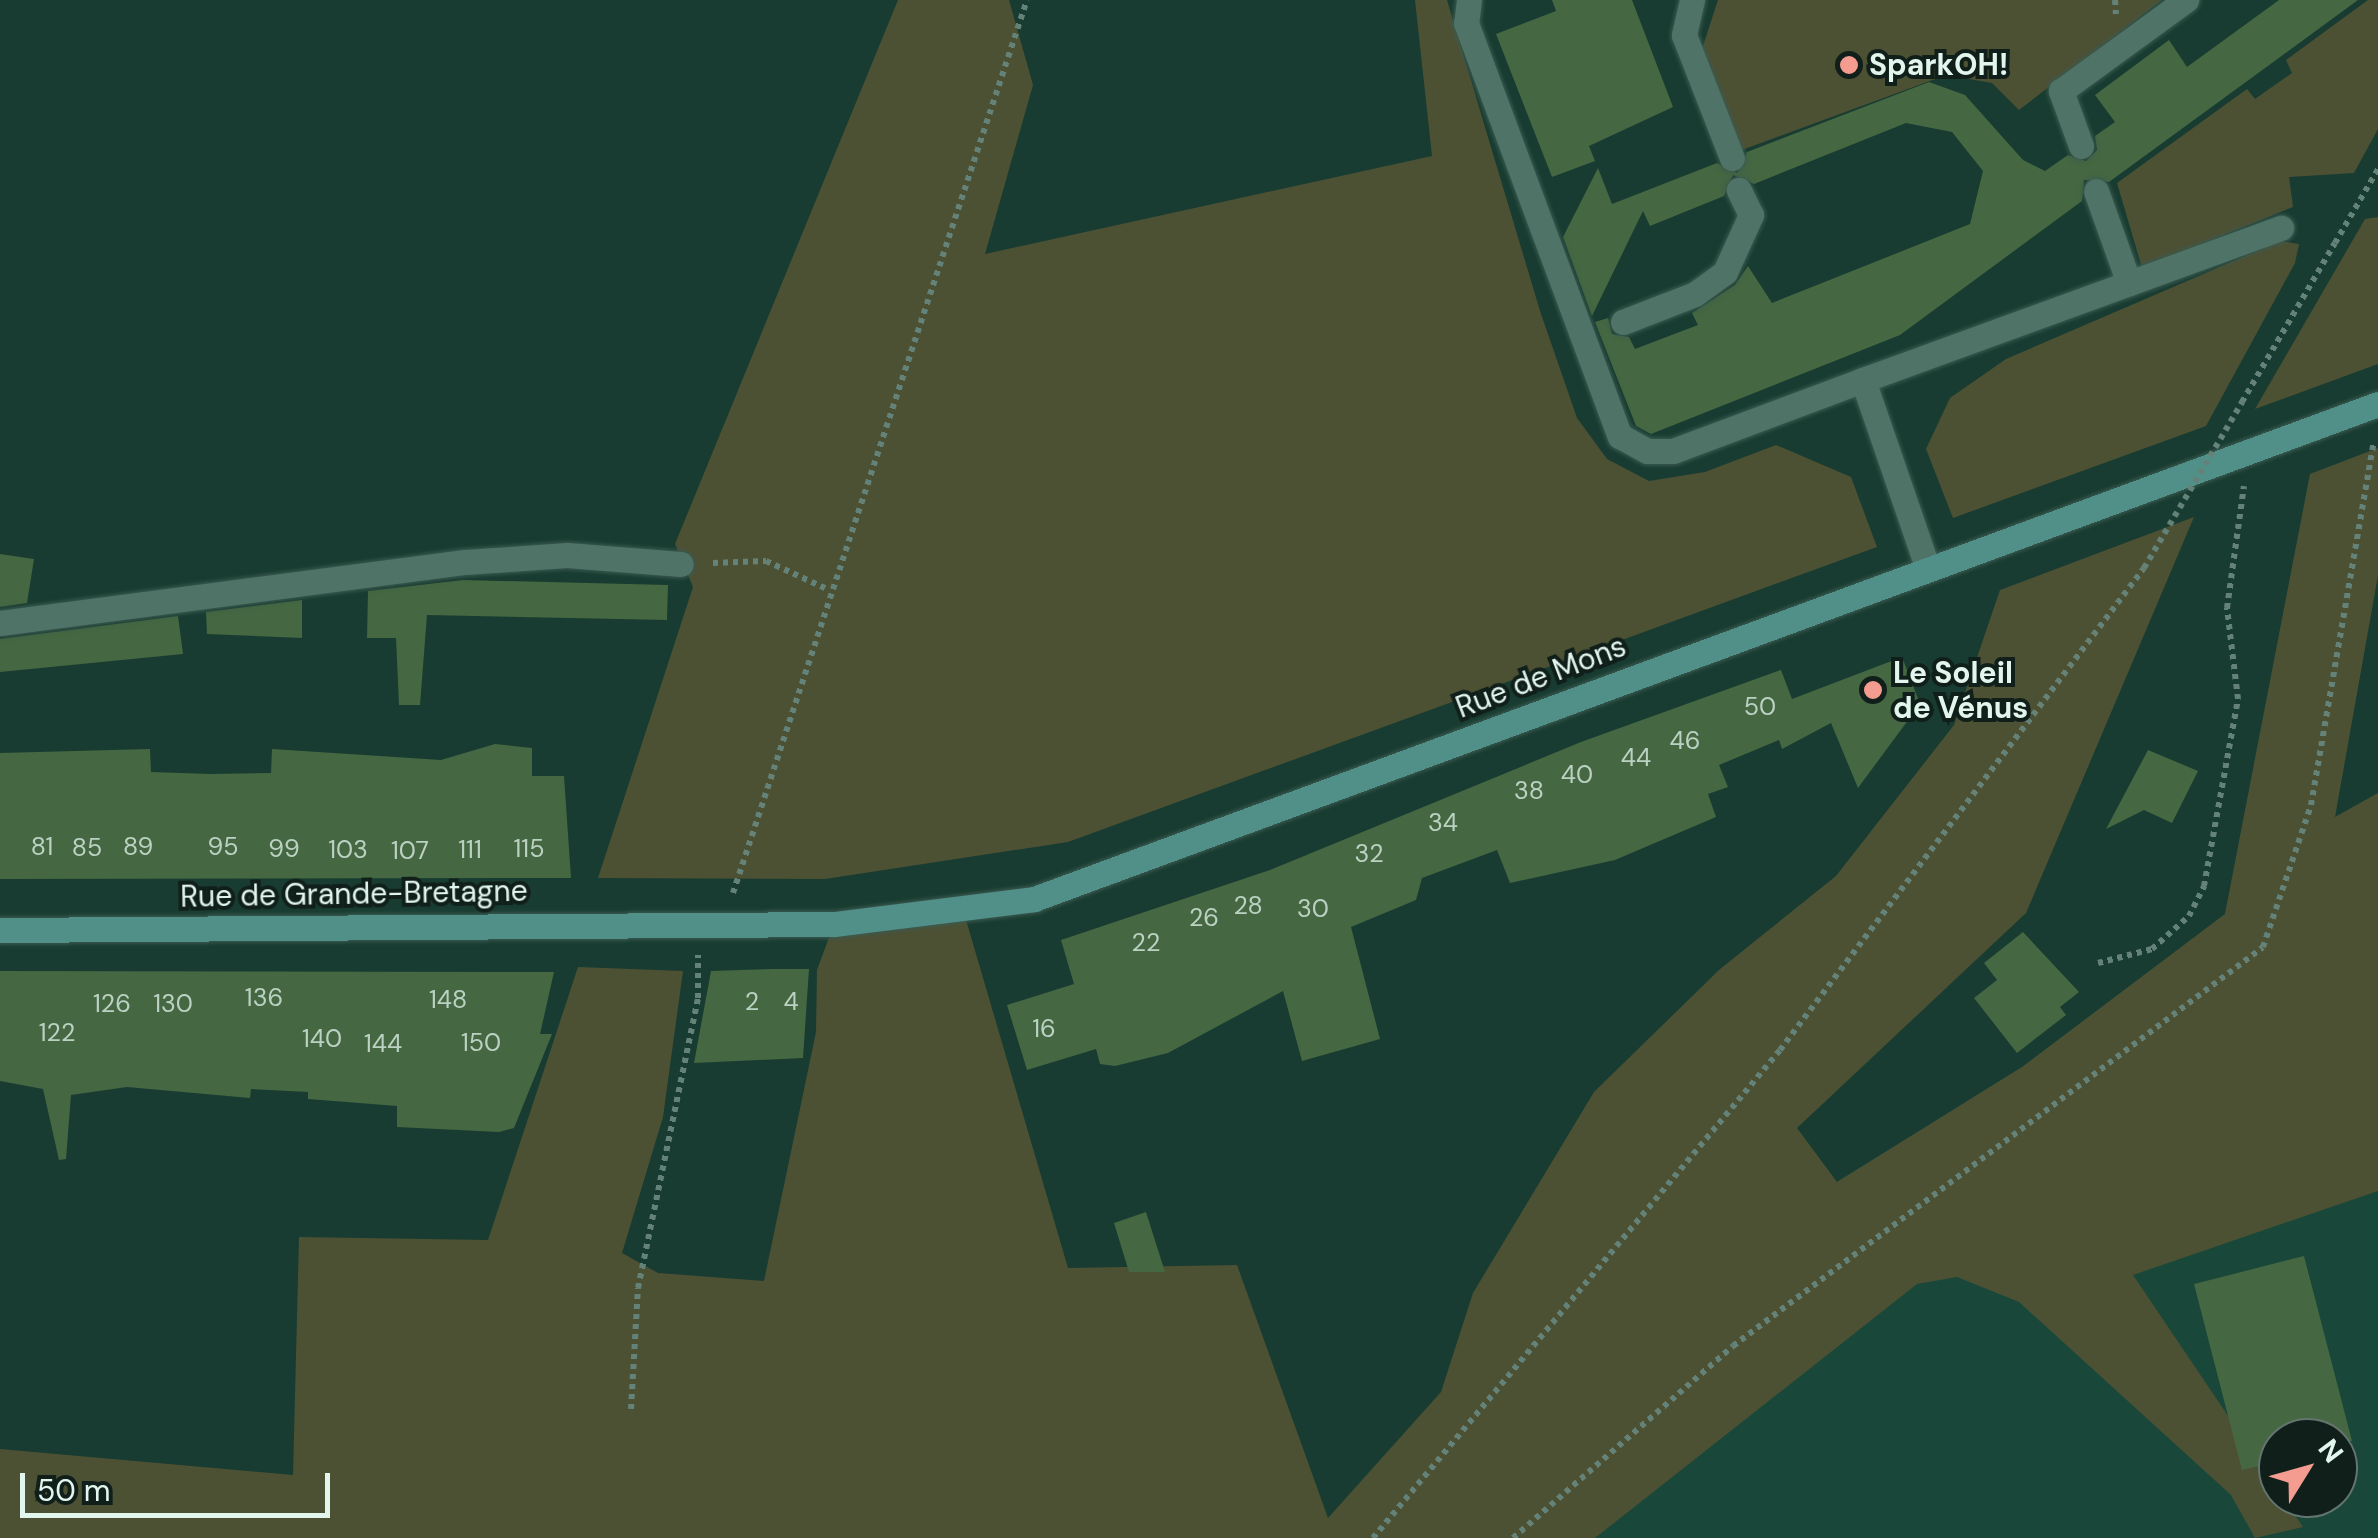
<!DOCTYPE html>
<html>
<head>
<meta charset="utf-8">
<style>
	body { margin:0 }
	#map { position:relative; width:2378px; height:1538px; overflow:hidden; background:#183c31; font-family:"DM Sans",sans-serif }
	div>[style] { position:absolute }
	.built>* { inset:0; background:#19473a }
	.green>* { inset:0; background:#4d5134 }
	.building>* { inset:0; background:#456742 }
	.path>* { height:6px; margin-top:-3px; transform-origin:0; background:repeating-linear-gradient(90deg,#648278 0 5px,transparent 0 10px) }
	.roads { filter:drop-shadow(0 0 2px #3b5a50) drop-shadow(0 0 2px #3b5a50) }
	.lane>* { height:25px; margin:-12.5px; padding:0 12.5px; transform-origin:12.5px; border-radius:12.5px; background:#4f7467 }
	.street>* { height:25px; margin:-12.5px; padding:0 12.5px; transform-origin:12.5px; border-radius:12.5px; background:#4f7467 }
	.secondary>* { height:25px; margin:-12.5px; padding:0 12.5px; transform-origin:12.5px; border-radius:12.5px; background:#519089 }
	.path-bridge>* { height:6px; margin-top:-3px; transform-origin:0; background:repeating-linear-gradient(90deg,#648278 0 5px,transparent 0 10px) }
	.dots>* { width:28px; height:28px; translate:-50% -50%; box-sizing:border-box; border:5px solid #101f1a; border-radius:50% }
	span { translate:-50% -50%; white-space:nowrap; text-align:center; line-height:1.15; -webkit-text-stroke:8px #101f1a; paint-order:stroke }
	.number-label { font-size:25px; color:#bbd2c3 }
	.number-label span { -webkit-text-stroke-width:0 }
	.poi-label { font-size:30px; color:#e2f6ee; font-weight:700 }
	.left { translate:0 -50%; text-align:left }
	.street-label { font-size:30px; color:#e2f6ee }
	.north { position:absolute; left:2258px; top:1418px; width:100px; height:100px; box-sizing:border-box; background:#101f1a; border:2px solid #64756f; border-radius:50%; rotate:53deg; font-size:28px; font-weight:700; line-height:40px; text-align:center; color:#e2f6ee }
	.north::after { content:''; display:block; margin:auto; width:35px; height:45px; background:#f59c91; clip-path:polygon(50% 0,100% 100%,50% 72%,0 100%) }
	.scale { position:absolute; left:20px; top:1473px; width:310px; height:45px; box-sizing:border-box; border:5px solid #e2f6ee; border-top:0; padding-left:12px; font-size:30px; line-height:35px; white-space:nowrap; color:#e2f6ee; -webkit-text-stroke:8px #101f1a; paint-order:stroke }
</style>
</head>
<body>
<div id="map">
	<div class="built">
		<div style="clip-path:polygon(evenodd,2378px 448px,2378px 575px,2335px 817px,2378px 793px,2378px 1538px,1545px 1538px,1836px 1182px,2022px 1067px,2225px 914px,2310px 474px,2378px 448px,2278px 1438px,2338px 1438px,2338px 1498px,2278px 1498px,2278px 1438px)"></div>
	</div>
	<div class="green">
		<div style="clip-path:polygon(898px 0,1009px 0,1033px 85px,985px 254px,1432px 156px,1415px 0,1447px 0,1540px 311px,1577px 418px,1607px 459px,1649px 481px,1705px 472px,1776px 445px,1851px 477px,1877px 547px,1068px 842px,825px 879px,598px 878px,693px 587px,675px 544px)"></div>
		<div style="clip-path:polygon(1718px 0,2162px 0,2019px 110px,1992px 83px,1946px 75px,1739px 151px,1701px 52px)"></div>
		<div style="clip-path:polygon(2368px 0,2378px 0,2378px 129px,2354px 173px,2289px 177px,2293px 207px,2142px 268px,2117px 183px,2247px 89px,2255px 99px,2292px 73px,2286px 60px)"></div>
		<div style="clip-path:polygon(2378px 217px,2378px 364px,2255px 409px,2365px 219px)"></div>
		<div style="clip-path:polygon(2280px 241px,2299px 244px,2295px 263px,2206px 426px,1953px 518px,1926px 449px,1950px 398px,2006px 359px)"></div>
		<div style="clip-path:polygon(2378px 448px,2378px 575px,2335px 817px,2378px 793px,2378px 1191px,2133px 1275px,2303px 1527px,2255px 1538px,2231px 1495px,2019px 1302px,1957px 1277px,1917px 1284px,1595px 1538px,0 1538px,0 1449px,293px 1475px,299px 1237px,488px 1240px,578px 967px,683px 971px,663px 1117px,622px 1253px,658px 1273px,764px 1281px,816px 1032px,817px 970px,834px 924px,964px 913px,1068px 1268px,1237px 1265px,1328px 1518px,1441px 1392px,1473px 1293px,1594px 1092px,1719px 970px,1836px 876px,1954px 725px,2000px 590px,2194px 517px,2026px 913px,1797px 1128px,1837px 1182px,2022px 1067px,2225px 914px,2310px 474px)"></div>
	</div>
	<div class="building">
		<div style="clip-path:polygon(1552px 0,1632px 0,1673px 107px,1589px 146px,1595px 161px,1552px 177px,1496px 34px,1556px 11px)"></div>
		<div style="clip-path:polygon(2279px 0,2358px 0,2109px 182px,2084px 180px,2082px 201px,1900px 335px,1651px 434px,1636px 426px,1595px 322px,1608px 318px,1612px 334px,1629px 337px,1635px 349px,1698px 325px,1692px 313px,1735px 285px,1748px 266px,1772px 303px,1970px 224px,1983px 171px,1952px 132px,1906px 123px,1754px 184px,1733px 175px,1724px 196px,1650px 226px,1643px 211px,1592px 316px,1563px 237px,1598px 168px,1612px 204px,1717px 163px,1737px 173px,1747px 152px,1929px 82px,1965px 95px,2023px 160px,2045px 171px,2068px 155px,2086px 161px,2097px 150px,2095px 136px,2115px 122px,2095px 95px,2169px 40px,2187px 67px)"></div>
		<div style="clip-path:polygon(0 554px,34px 559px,27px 603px,0 607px)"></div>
		<div style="clip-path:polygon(463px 580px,668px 585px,667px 620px,427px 615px,420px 705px,399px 705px,396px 638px,367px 638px,368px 591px)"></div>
		<div style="clip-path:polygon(302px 600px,302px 638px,207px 634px,206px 612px)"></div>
		<div style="clip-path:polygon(178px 616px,183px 654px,0 672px,0 639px)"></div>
		<div style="clip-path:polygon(1902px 657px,1920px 704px,1858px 788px,1831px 723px,1782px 749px,1779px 740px,1719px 765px,1728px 787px,1708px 794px,1716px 817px,1615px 860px,1510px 883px,1497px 850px,1422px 878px,1416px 900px,1351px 927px,1380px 1039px,1302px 1061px,1283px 991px,1168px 1053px,1115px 1066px,1100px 1064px,1096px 1049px,1027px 1070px,1007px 1005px,1074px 984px,1061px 940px,1270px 870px,1581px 742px,1781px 670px,1792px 699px)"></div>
		<div style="clip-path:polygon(495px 744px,532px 748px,532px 776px,564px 776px,571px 878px,0 879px,0 753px,150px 749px,151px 772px,210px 774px,271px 773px,272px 749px,441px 760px)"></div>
		<div style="clip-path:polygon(2148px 750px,2198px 771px,2172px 823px,2144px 810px,2106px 829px)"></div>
		<div style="clip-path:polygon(2023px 932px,2079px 992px,2060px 1007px,2066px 1015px,2017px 1053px,1974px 998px,1997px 980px,1984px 963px)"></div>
		<div style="clip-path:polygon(773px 969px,809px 969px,803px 1058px,694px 1063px,711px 971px)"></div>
		<div style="clip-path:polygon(0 971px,554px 972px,540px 1034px,552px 1034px,514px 1128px,499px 1132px,397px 1127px,397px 1106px,308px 1099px,308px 1092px,251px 1089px,250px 1098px,127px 1087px,71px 1095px,66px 1159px,59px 1160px,43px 1089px,0 1081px)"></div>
		<div style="clip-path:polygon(1146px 1212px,1165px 1272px,1129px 1272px,1114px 1223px)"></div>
		<div style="clip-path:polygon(2304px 1256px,2352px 1441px,2278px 1438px,2278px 1461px,2242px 1470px,2194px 1284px)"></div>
	</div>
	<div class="path">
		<div style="left:2115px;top:0;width:14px;rotate:86deg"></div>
		<div style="left:2242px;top:402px;width:184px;rotate:-59.7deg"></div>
		<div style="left:713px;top:563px;width:53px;rotate:-2.2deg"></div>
		<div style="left:766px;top:561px;width:69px;rotate:24.7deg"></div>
		<div style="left:733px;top:893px;width:940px;rotate:-71.78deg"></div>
		<div style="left:2098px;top:963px;width:56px;rotate:-14.5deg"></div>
		<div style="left:2152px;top:949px;width:50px;rotate:-41.7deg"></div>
		<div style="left:2189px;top:916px;width:34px;rotate:-63deg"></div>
		<div style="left:2204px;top:886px;width:190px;rotate:-79.7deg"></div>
		<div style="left:2238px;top:699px;width:92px;rotate:-96.9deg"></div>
		<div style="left:2227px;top:608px;width:123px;rotate:-82.1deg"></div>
		<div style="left:631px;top:1409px;width:121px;rotate:-86.7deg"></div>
		<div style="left:638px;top:1288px;width:296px;rotate:-78.3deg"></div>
		<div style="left:698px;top:998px;width:43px;rotate:-90deg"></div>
		<div style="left:1373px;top:1538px;width:635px;rotate:-50.17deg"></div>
		<div style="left:1780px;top:1050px;width:604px;rotate:-52.94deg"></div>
		<div style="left:1513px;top:1538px;width:292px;rotate:-41.1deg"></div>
		<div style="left:1733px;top:1346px;width:663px;rotate:-36.97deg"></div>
		<div style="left:2263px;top:947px;width:150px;rotate:-71.3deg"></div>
		<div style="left:2311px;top:805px;width:369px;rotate:-80.2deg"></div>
	</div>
	<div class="roads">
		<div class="lane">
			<div style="left:1469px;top:0;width:23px;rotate:97deg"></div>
			<div style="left:1466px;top:23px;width:441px;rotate:69.6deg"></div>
			<div style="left:1620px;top:436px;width:31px;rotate:29deg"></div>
			<div style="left:1647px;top:451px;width:26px"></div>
			<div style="left:1673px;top:451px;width:203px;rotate:-20.5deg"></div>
			<div style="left:1692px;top:0;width:36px;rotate:103deg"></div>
			<div style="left:1684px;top:35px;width:132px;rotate:68.7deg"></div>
			<div style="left:2081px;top:146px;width:59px;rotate:-110deg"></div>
			<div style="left:2061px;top:91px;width:155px;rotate:-36.1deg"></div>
			<div style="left:2096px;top:191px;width:98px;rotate:70.3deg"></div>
			<div style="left:1623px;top:322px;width:77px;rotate:-21.3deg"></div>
			<div style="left:1695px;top:294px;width:37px;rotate:-36deg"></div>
			<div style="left:1725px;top:272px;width:63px;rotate:-65.5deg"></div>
			<div style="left:1751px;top:215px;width:28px;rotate:-116deg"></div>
			<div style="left:1928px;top:569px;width:200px;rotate:-109deg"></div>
			<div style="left:1863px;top:380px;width:445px;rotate:-20deg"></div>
		</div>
		<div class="street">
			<div style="left:0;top:623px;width:469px;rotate:-7.5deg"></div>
			<div style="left:465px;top:562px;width:102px;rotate:-3.9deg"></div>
			<div style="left:567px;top:555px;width:114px;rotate:4.5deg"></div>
		</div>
		<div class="secondary">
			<div style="left:0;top:930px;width:834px;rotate:-0.41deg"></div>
			<div style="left:834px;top:924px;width:202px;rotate:-7.1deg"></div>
			<div style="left:1034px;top:899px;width:1432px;rotate:-20.22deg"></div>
		</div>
	</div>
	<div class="path-bridge">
		<div style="left:2335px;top:243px;width:86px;rotate:-59.8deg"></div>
		<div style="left:2144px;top:568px;width:193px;rotate:-59.4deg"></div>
	</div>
	<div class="dots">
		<div style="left:1849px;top:65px;background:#f59c91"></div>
		<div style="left:1873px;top:690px;background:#f59c91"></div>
	</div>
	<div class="number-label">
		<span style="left:1760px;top:707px">50</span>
		<span style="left:1685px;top:741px">46</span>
		<span style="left:1636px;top:758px">44</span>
		<span style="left:1577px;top:775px">40</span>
		<span style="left:1529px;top:791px">38</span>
		<span style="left:1443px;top:823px">34</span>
		<span style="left:42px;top:847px">81</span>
		<span style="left:138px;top:847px">89</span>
		<span style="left:223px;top:847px">95</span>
		<span style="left:87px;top:848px">85</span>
		<span style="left:284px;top:849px">99</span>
		<span style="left:529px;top:849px">115</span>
		<span style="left:348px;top:850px">103</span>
		<span style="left:470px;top:850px">111</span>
		<span style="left:410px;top:851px">107</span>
		<span style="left:1369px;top:854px">32</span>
		<span style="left:1248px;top:906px">28</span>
		<span style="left:1313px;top:909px">30</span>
		<span style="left:1204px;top:918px">26</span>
		<span style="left:1146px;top:943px">22</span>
		<span style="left:264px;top:998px">136</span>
		<span style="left:448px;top:1000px">148</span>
		<span style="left:752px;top:1002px">2</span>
		<span style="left:791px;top:1002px">4</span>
		<span style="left:112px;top:1004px">126</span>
		<span style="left:173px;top:1004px">130</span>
		<span style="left:1044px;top:1029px">16</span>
		<span style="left:57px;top:1033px">122</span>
		<span style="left:322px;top:1039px">140</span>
		<span style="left:481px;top:1043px">150</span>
		<span style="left:383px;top:1044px">144</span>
	</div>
	<div class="poi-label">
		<span class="left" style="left:1869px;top:65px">SparkOH!</span>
		<span class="left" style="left:1893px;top:690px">Le Soleil<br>de Vénus</span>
	</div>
	<div class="street-label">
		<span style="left:1541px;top:677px;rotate:-21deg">Rue de Mons</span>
		<span style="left:354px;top:894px;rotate:-1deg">Rue de Grande-Bretagne</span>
	</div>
	<div class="north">N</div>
	<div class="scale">50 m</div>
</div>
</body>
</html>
